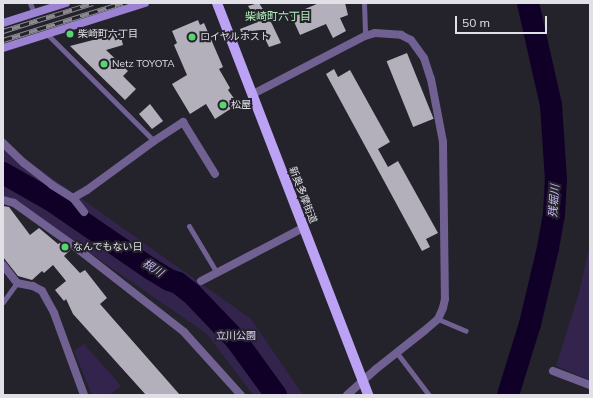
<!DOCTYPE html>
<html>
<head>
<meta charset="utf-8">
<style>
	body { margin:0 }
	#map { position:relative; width:593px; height:398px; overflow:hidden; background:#24222b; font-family:Mulish,"Noto Sans JP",sans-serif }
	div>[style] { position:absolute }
	.green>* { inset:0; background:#33244e }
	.river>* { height:22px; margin:-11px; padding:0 11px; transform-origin:11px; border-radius:11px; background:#100028 }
	.building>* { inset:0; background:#b3b0bc; transform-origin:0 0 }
	.lane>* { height:5px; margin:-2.5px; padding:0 2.5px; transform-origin:2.5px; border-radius:2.5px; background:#706192 }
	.street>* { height:8px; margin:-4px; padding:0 4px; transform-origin:4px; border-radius:4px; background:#706192 }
	.secondary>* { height:8px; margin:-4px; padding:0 4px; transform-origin:4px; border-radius:4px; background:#9c82d2 }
	.primary>* { height:10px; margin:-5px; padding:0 5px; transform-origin:5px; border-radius:5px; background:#bca2f4 }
	.rail>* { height:4.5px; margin-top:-2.25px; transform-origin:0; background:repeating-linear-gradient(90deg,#24222b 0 9px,#8b8991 0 18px); box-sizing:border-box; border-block:1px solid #8b8991 }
	.dots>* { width:11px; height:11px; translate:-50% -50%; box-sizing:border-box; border:2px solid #24222b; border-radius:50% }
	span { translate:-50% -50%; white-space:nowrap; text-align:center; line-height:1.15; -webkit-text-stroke:4px #24222b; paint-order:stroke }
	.poi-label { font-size:10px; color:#e1e0e6 }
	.left { translate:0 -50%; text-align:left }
	.street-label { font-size:10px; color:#e1e0e6 }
	.park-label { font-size:10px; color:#e0d4fe }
	.neighbourhood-label { font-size:11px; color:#aeeeb6 }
	.water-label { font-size:11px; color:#cab8f4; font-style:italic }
	.frame { position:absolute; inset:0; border:4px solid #e1e0e6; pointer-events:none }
	.scale { position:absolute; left:455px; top:16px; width:92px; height:18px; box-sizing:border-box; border:2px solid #e1e0e6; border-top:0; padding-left:5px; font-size:12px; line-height:14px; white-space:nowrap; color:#e1e0e6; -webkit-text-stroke:3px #24222b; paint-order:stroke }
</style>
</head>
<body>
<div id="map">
	<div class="green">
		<div style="clip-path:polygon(3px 143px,251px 319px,303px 395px,253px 395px,207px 334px,15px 201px,3px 198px)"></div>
		<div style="clip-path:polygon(590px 244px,590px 380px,556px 366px,579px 293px)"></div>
		<div style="clip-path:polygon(84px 344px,121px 386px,110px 395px,92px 395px,74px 351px)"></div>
	</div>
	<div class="river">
		<div style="left:3px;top:173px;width:56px;rotate:29.7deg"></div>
		<div style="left:52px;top:201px;width:120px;rotate:34.5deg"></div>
		<div style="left:151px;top:269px;width:21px;rotate:31deg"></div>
		<div style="left:169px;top:280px;width:9px;rotate:18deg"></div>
		<div style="left:178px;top:283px;width:16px;rotate:38deg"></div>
		<div style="left:191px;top:293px;width:65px;rotate:46.2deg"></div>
		<div style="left:236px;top:340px;width:68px;rotate:54deg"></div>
		<div style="left:508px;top:395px;width:74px;rotate:-72.8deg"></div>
		<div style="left:530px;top:324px;width:78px;rotate:-76.7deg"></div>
		<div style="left:548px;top:248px;width:34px;rotate:-80deg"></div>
		<div style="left:554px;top:215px;width:35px;rotate:-87deg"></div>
		<div style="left:556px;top:180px;width:75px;rotate:-93.8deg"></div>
		<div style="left:551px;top:105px;width:105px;rotate:-102.7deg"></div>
	</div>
	<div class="building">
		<div style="clip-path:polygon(259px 3px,272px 24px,281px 43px,269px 47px,261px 30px,241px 32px,240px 29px,258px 22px,248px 6px)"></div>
		<div style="clip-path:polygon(319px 3px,345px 3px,348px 15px,340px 18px,346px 31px,333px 38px,326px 24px,300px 35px,291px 15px)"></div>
		<div style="clip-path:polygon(198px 20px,200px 25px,204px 23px,223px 67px,219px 69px,230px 88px,228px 90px,238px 104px,215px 119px,206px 104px,190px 114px,172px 84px,187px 75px,174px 45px,177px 43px,172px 31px)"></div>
		<div style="clip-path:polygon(120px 33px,123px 45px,106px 50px,128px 71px,123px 76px,136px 89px,125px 100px,70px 46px)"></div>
		<div style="left:407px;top:53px;width:71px;height:22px;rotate:68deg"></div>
		<div style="clip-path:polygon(334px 69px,338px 77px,350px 70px,390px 142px,378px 149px,388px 167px,398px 161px,438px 233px,426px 239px,430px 247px,422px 251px,326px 74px)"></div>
		<div style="clip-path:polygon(150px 104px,163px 121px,152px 129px,139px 114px)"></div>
		<div style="clip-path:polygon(3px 206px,9px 207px,30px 235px,39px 228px,58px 244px,60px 243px,70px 250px,64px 256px,80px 273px,85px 270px,107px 298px,100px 304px,180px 395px,146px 395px,73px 314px,66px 299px,64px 301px,55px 290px,66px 281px,53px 265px,44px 273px,42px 271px,32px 280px,18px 276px,3px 257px)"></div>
	</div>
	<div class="lane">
		<div style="left:30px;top:3px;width:11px;rotate:68deg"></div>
		<div style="left:364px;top:3px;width:33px;rotate:88deg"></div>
		<div style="left:47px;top:34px;width:151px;rotate:45deg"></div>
		<div style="left:189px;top:226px;width:55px;rotate:59.2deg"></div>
		<div style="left:3px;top:302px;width:24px;rotate:-54deg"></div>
		<div style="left:438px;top:319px;width:30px;rotate:23deg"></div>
		<div style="left:397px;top:353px;width:53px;rotate:52.7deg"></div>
	</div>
	<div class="street">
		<div style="left:253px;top:94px;width:126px;rotate:-27.4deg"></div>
		<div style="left:365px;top:36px;width:10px;rotate:-17deg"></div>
		<div style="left:375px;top:33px;width:26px;rotate:4deg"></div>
		<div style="left:401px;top:35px;width:11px;rotate:27deg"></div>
		<div style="left:411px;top:40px;width:22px;rotate:54deg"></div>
		<div style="left:424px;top:58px;width:22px;rotate:72deg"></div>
		<div style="left:431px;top:79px;width:64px;rotate:79.2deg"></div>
		<div style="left:443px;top:142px;width:157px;rotate:89.3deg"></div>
		<div style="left:445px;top:299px;width:9px;rotate:103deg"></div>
		<div style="left:443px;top:308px;width:12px;rotate:114deg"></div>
		<div style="left:438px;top:319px;width:18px;rotate:139deg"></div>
		<div style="left:424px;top:331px;width:61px;rotate:141.6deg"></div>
		<div style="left:376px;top:369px;width:39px;rotate:138deg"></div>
		<div style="left:3px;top:143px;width:29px;rotate:44deg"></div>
		<div style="left:24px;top:163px;width:36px;rotate:38deg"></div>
		<div style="left:52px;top:185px;width:25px;rotate:32deg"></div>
		<div style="left:3px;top:200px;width:11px;rotate:15deg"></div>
		<div style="left:14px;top:203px;width:74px;rotate:35.6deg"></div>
		<div style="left:74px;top:246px;width:140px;rotate:38deg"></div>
		<div style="left:184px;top:332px;width:85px;rotate:47.9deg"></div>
		<div style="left:84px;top:212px;width:18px;rotate:-128deg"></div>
		<div style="left:73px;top:198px;width:16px;rotate:-30deg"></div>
		<div style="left:87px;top:190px;width:83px;rotate:-36.2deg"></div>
		<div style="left:154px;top:141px;width:35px;rotate:-33deg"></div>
		<div style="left:183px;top:122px;width:61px;rotate:58.4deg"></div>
		<div style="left:3px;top:265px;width:23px;rotate:52deg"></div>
		<div style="left:17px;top:283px;width:16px;rotate:11deg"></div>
		<div style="left:33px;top:286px;width:10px;rotate:29deg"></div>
		<div style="left:42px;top:291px;width:25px;rotate:61deg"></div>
		<div style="left:54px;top:313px;width:87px;rotate:69.9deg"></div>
		<div style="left:201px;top:281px;width:115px;rotate:-27.5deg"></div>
		<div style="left:553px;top:371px;width:40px;rotate:21deg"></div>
	</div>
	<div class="secondary">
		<div style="left:3px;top:23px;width:66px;rotate:-17.6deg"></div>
		<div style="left:3px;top:48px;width:149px;rotate:-17.6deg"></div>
	</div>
	<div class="primary">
		<div style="left:217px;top:3px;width:420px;rotate:68.9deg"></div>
	</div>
	<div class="rail">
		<div style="left:3px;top:31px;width:94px;rotate:-17.3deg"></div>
		<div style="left:3px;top:40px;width:125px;rotate:-17.3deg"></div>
	</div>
	<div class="dots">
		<div style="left:70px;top:34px;background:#55d671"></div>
		<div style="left:192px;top:37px;background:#55d671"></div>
		<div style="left:104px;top:64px;background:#55d671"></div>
		<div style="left:223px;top:105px;background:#55d671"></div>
		<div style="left:65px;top:247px;background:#55d671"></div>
	</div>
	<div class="poi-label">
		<span class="left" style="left:78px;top:34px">柴崎町六丁目</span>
		<span class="left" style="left:200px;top:37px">ロイヤルホスト</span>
		<span class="left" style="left:112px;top:64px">Netz TOYOTA</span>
		<span class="left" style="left:231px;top:105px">松屋</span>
		<span class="left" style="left:73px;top:247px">なんでもない日</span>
	</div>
	<div class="street-label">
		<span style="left:303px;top:195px;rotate:69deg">新奥多摩街道</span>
	</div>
	<div class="park-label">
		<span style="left:236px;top:336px">立川公園</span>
	</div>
	<div class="neighbourhood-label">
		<span style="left:278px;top:16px">柴崎町六丁目</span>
	</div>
	<div class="water-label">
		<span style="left:554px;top:201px;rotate:-86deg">残堀川</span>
		<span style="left:153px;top:268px;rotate:33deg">根川</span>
	</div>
	<div class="frame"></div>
	<div class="scale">50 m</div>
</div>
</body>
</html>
